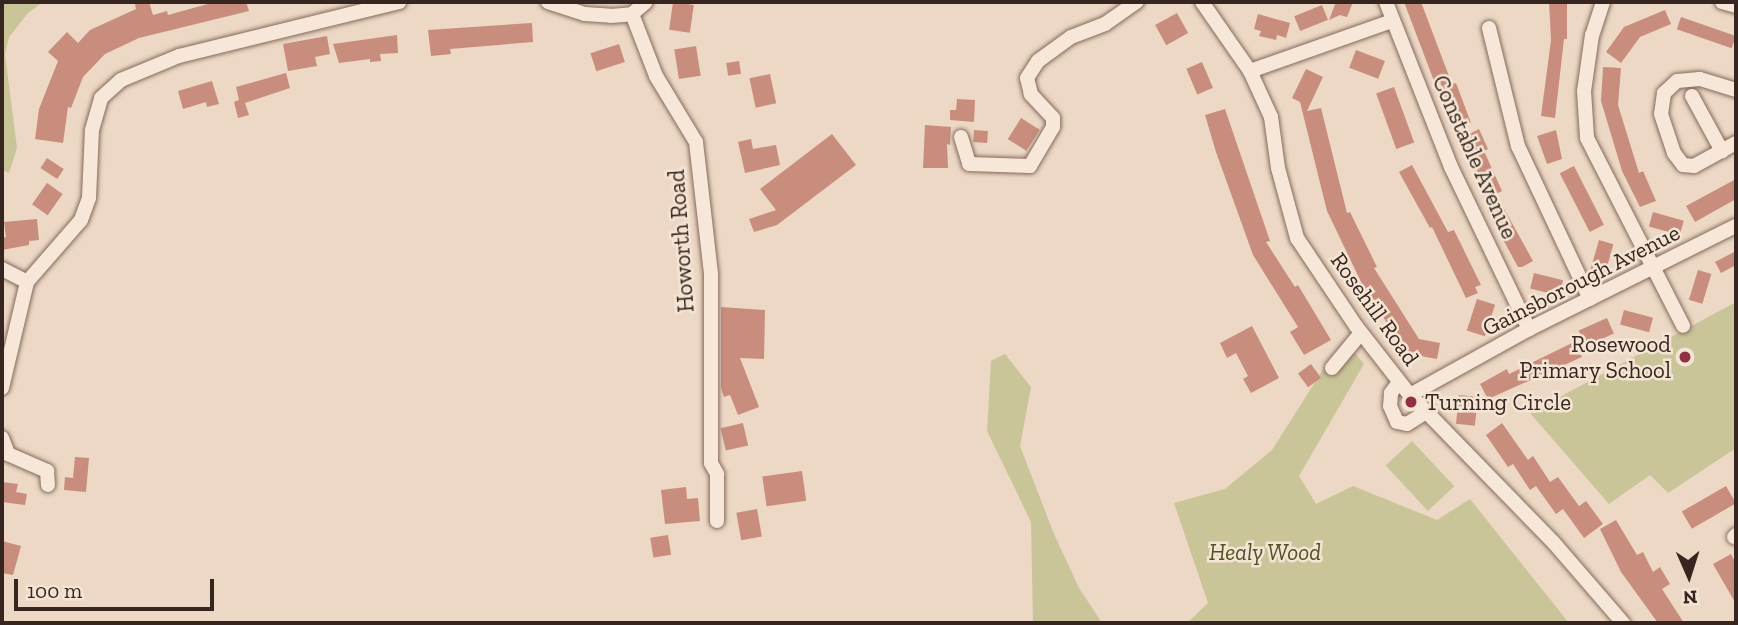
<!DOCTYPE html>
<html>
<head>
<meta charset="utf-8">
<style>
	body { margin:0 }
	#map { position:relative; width:1738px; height:625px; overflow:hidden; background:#ecd8c5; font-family:"Zilla Slab",serif }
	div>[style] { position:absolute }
	.green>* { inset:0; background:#c9c599; transform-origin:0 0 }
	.building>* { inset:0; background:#c88d7d; transform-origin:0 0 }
	.roads { filter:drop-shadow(0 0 2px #866a5c) drop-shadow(0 0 2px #866a5c) }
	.minor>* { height:14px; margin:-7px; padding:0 7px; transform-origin:7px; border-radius:7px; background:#f7e7d8 }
	.dots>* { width:19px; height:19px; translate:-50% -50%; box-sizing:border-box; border:4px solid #f4e4d4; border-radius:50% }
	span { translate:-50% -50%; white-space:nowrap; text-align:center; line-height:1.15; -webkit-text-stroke:5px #f4e4d4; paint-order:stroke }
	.street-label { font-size:23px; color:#37261f }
	.poi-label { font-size:23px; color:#37261f }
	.right { translate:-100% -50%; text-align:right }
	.left { translate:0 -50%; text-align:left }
	.park-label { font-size:23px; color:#505227; font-style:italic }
	.frame { position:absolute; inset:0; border:4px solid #37261f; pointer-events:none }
	.north { position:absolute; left:1654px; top:541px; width:70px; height:70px; -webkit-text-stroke:5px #f4e4d4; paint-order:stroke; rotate:177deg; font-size:19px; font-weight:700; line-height:28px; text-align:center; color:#37261f }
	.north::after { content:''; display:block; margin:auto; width:24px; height:32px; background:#37261f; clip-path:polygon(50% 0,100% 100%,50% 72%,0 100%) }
	.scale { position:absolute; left:14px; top:579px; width:200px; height:32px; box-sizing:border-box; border:4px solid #37261f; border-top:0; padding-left:9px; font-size:21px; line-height:24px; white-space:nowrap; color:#37261f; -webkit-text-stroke:5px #f4e4d4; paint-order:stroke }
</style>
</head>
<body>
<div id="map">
	<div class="green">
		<div style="clip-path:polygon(2px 2px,43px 2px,28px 13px,9px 37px,5px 54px,17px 148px,9px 173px,2px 170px)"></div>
		<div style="clip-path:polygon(1736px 302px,1736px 448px,1668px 493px,1650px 475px,1609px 504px,1530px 413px)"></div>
		<div style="clip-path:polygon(1355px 353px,1364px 364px,1299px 476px,1316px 504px,1353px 486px,1437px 520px,1470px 499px,1569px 623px,1187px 623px,1208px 603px,1174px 503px,1225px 489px,1272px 450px,1324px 368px)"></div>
		<div style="clip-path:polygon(1005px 354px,1031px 387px,1020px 446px,1054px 534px,1079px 588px,1102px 623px,1033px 623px,1031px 522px,987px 431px,991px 361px)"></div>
		<div style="left:1412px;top:441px;width:62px;height:36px;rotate:47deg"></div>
	</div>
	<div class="building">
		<div style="clip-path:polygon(142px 2px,149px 2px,153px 15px,167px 11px,168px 15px,215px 2px,246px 2px,249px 11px,139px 38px,105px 54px,83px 77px,71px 108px,68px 107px,63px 143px,35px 139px,39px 109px,58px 61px,48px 52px,67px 32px,78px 43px,90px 30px,136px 9px,135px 4px)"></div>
		<div style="left:673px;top:2px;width:21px;height:28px;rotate:8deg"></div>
		<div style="clip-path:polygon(1336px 2px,1353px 2px,1347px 17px,1340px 15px,1329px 20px)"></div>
		<div style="clip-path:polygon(1404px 2px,1421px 2px,1452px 84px,1456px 83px,1471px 123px,1457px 128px,1439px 79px,1434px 81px)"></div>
		<div style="clip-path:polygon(1549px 2px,1567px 2px,1567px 39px,1564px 39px,1555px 118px,1541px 116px,1551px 40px)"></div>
		<div style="left:1322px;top:5px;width:16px;height:30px;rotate:68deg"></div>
		<div style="clip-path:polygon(1665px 10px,1671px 24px,1640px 37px,1621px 63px,1606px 52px,1624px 27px)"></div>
		<div style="left:1177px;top:13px;width:23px;height:25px;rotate:61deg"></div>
		<div style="clip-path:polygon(1258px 14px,1290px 23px,1286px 38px,1277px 35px,1276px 40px,1259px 36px,1261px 31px,1254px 29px)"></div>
		<div style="left:1681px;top:17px;width:58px;height:13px;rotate:19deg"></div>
		<div style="clip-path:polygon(532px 23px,533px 42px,450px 49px,451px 54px,431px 56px,428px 30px)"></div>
		<div style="clip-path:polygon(397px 35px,398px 53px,380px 54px,381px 61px,370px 62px,370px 59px,339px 63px,333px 44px)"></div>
		<div style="clip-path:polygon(327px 36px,330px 54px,315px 57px,317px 66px,288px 71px,283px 44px)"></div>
		<div style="left:619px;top:44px;width:19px;height:30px;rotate:72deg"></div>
		<div style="left:696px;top:46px;width:30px;height:22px;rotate:81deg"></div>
		<div style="left:1356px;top:50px;width:31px;height:19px;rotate:21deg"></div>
		<div style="left:739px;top:61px;width:13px;height:13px;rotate:81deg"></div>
		<div style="left:1202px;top:62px;width:28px;height:17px;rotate:67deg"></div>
		<div style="clip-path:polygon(1603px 67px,1621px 68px,1618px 105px,1639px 173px,1643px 171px,1656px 201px,1640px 207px,1622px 171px,1601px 101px)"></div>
		<div style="clip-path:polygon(1306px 69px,1323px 77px,1307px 111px,1321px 108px,1347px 213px,1350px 212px,1377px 267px,1374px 268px,1419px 339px,1440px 343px,1437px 359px,1398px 352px,1400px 343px,1363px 286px,1327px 211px,1300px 102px,1292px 98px)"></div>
		<div style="clip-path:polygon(286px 73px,290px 88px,245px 103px,249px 115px,238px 118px,234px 102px,239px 100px,236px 87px)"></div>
		<div style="left:770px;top:74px;width:30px;height:21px;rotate:78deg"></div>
		<div style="clip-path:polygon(212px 81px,219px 104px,207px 107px,206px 102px,183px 109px,178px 91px)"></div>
		<div style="left:1394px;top:87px;width:59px;height:19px;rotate:70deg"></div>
		<div style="clip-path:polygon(957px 99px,975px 100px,974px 122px,950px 120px,950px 110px,956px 110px)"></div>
		<div style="clip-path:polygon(1225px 109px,1270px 241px,1266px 242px,1295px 287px,1298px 285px,1331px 340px,1304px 355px,1290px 332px,1298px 327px,1253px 255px,1216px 152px,1205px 115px)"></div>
		<div style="left:1021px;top:118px;width:22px;height:25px;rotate:32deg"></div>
		<div style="clip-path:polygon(925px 125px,951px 127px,950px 145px,947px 144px,948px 168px,923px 168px)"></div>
		<div style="clip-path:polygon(1479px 129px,1488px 149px,1484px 151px,1502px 191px,1496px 194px,1533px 261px,1522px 267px,1518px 267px,1487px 210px,1492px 208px,1460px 139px)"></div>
		<div style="left:974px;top:130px;width:14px;height:12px;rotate:4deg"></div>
		<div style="clip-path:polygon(1556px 130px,1562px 159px,1547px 164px,1537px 136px)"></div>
		<div style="clip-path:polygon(832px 134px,856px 165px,777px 225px,754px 232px,749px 219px,776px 210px,760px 189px)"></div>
		<div style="clip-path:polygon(751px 139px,753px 149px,776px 145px,780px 165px,745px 173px,738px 142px)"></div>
		<div style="left:47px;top:158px;width:20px;height:12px;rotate:33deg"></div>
		<div style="clip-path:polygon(1412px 165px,1448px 232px,1454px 230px,1481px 285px,1475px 287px,1478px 293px,1466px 298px,1432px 227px,1430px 228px,1399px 172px)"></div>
		<div style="left:1574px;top:166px;width:66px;height:16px;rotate:63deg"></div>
		<div style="clip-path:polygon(1736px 179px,1736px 199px,1695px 222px,1686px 206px)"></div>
		<div style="left:47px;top:183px;width:19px;height:26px;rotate:35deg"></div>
		<div style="left:1653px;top:212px;width:32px;height:15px;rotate:16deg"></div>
		<div style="clip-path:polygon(37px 219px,39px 240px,29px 241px,29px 245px,2px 250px,2px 238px,6px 237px,4px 222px)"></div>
		<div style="left:1599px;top:240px;width:15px;height:31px;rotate:16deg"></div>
		<div style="clip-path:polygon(1736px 251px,1736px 265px,1721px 273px,1715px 262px)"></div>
		<div style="left:1698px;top:270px;width:14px;height:31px;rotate:17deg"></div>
		<div style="left:1534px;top:273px;width:30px;height:16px;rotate:14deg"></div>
		<div style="left:1477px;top:299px;width:19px;height:33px;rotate:18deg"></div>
		<div style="clip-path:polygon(721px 307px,765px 310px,764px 359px,740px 358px,759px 407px,738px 415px,730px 395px,724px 397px,721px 388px)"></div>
		<div style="left:1624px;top:310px;width:30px;height:15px;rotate:15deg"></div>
		<div style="left:1607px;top:318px;width:17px;height:31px;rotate:66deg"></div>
		<div style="clip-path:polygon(1252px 326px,1279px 378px,1251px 393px,1243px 379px,1248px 376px,1236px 353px,1227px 358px,1220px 343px)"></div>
		<div style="clip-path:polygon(1574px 342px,1582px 357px,1488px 399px,1480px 384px,1507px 369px,1509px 374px)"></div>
		<div style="left:1311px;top:364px;width:17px;height:16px;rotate:54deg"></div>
		<div style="left:1459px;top:395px;width:19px;height:29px;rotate:6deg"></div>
		<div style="left:743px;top:423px;width:23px;height:23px;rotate:77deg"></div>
		<div style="clip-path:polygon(1502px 423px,1528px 460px,1533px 456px,1550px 482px,1558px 477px,1579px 506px,1586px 501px,1603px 524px,1584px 538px,1563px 509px,1556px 514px,1536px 486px,1530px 490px,1513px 464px,1508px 467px,1486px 435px)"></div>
		<div style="clip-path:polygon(75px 457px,89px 458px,86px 492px,64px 490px,65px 477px,73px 478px)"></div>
		<div style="left:802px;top:471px;width:30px;height:40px;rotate:82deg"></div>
		<div style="clip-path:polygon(2px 482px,18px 484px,16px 492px,27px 494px,25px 505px,2px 502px)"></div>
		<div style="left:1726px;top:486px;width:20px;height:51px;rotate:60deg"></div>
		<div style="clip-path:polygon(686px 487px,687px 499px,698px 498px,700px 521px,665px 524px,661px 490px)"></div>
		<div style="left:757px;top:509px;width:28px;height:21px;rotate:80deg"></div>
		<div style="clip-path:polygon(1616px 520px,1637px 555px,1643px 552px,1653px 572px,1660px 567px,1670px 584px,1662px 589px,1684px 623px,1658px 623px,1621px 572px,1600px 529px)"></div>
		<div style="left:668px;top:535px;width:20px;height:18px;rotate:81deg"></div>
		<div style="clip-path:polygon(2px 541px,21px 546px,13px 575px,2px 573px)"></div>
		<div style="clip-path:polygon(1731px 554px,1736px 564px,1736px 604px,1713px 564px)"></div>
	</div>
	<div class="roads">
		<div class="minor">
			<div style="left:548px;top:2px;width:39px;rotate:18deg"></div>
			<div style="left:585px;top:14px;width:26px;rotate:4deg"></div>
			<div style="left:611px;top:16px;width:21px;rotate:-5deg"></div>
			<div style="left:632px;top:14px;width:18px;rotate:-41deg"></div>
			<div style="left:1202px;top:2px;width:84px;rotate:55.2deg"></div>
			<div style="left:1250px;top:71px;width:51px;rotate:65.5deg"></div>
			<div style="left:1271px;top:117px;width:51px;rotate:82.2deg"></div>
			<div style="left:1278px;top:168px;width:73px;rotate:74.8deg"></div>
			<div style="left:1297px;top:238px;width:106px;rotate:56.2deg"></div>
			<div style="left:1356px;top:326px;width:88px;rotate:52deg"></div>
			<div style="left:1410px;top:395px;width:206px;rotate:45.8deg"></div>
			<div style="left:1554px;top:543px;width:106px;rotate:49.2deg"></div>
			<div style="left:1386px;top:2px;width:177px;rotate:68.5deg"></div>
			<div style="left:1451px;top:167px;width:180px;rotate:64.3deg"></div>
			<div style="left:1603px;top:2px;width:35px;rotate:108deg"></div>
			<div style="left:1592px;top:35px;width:57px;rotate:98.1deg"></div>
			<div style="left:1584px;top:91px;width:47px;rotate:86.3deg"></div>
			<div style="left:1587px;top:138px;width:211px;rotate:62.9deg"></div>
			<div style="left:1722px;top:2px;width:15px;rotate:16deg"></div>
			<div style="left:632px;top:14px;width:66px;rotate:68.8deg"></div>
			<div style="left:656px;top:76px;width:77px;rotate:58.8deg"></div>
			<div style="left:696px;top:142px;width:133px;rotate:83.5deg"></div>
			<div style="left:711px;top:274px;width:189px;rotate:90deg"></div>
			<div style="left:711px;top:463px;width:13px;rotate:61deg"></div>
			<div style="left:717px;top:474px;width:47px;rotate:90deg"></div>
			<div style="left:1489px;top:28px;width:122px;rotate:76.2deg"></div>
			<div style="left:1518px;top:146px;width:169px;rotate:64.8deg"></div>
			<div style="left:1250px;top:71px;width:151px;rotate:-19.4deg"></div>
			<div style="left:1736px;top:90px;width:38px;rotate:-163deg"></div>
			<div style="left:1700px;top:79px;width:23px;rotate:175deg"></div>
			<div style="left:1677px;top:81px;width:18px;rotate:137deg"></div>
			<div style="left:1664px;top:93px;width:21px;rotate:98deg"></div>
			<div style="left:1661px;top:114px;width:41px;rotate:71.6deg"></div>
			<div style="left:1674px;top:153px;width:15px;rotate:53deg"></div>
			<div style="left:1683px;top:165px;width:11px;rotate:5deg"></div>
			<div style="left:1694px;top:166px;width:48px;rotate:-28.7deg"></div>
			<div style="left:1692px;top:96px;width:63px;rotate:61.4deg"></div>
			<div style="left:961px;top:137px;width:28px;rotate:73deg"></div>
			<div style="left:969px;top:164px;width:61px;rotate:1.9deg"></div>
			<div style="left:1030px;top:166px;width:45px;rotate:-59.5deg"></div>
			<div style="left:1053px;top:127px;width:9px;rotate:-90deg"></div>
			<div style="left:1053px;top:118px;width:33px;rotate:-133deg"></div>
			<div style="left:1031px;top:94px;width:16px;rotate:-104deg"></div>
			<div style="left:1027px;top:78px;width:20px;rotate:-57deg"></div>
			<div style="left:1038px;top:61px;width:41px;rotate:-36deg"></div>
			<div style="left:1071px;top:37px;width:36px;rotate:-21deg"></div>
			<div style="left:1105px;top:24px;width:39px;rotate:-35deg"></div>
			<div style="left:2px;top:269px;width:28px;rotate:27deg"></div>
			<div style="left:1332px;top:368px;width:45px;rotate:-50.4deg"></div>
			<div style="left:1399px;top:382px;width:14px;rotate:126deg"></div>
			<div style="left:1391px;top:393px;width:13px;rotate:94deg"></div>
			<div style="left:1390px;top:406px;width:17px;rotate:66deg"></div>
			<div style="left:1397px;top:422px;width:10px;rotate:11deg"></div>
			<div style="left:1407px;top:424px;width:22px;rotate:-32deg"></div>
			<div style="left:2px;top:388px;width:109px;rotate:-76.7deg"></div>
			<div style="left:27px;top:282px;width:82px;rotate:-48.9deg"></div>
			<div style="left:81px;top:220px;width:23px;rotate:-70deg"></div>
			<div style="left:89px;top:198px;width:68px;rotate:-87.5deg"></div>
			<div style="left:92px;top:130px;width:33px;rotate:-74deg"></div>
			<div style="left:101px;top:98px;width:27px;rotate:-42deg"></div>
			<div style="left:121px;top:80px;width:63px;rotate:-22.5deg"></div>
			<div style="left:179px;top:56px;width:227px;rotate:-13.8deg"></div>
			<div style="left:1410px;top:395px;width:136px;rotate:-29deg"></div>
			<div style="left:1529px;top:329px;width:231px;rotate:-26.5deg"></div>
			<div style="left:2px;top:438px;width:17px;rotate:69deg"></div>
			<div style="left:8px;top:454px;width:43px;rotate:23.6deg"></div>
			<div style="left:47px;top:471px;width:14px;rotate:86deg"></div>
			<div style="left:1734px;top:537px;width:3px;rotate:-45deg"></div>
		</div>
	</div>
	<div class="dots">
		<div style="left:1685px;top:357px;background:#912f44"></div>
		<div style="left:1411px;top:402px;background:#912f44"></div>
	</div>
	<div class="street-label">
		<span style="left:1475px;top:157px;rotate:66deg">Constable Avenue</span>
		<span style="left:681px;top:241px;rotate:-94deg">Howorth Road</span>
		<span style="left:1581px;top:280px;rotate:-27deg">Gainsborough Avenue</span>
		<span style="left:1375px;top:309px;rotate:54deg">Rosehill Road</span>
	</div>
	<div class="poi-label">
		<span class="right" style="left:1671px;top:357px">Rosewood<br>Primary School</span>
		<span class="left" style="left:1425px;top:402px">Turning Circle</span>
	</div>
	<div class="park-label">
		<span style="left:1265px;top:552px">Healy Wood</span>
	</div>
	<div class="frame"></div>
	<div class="north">N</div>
	<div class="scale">100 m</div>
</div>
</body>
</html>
